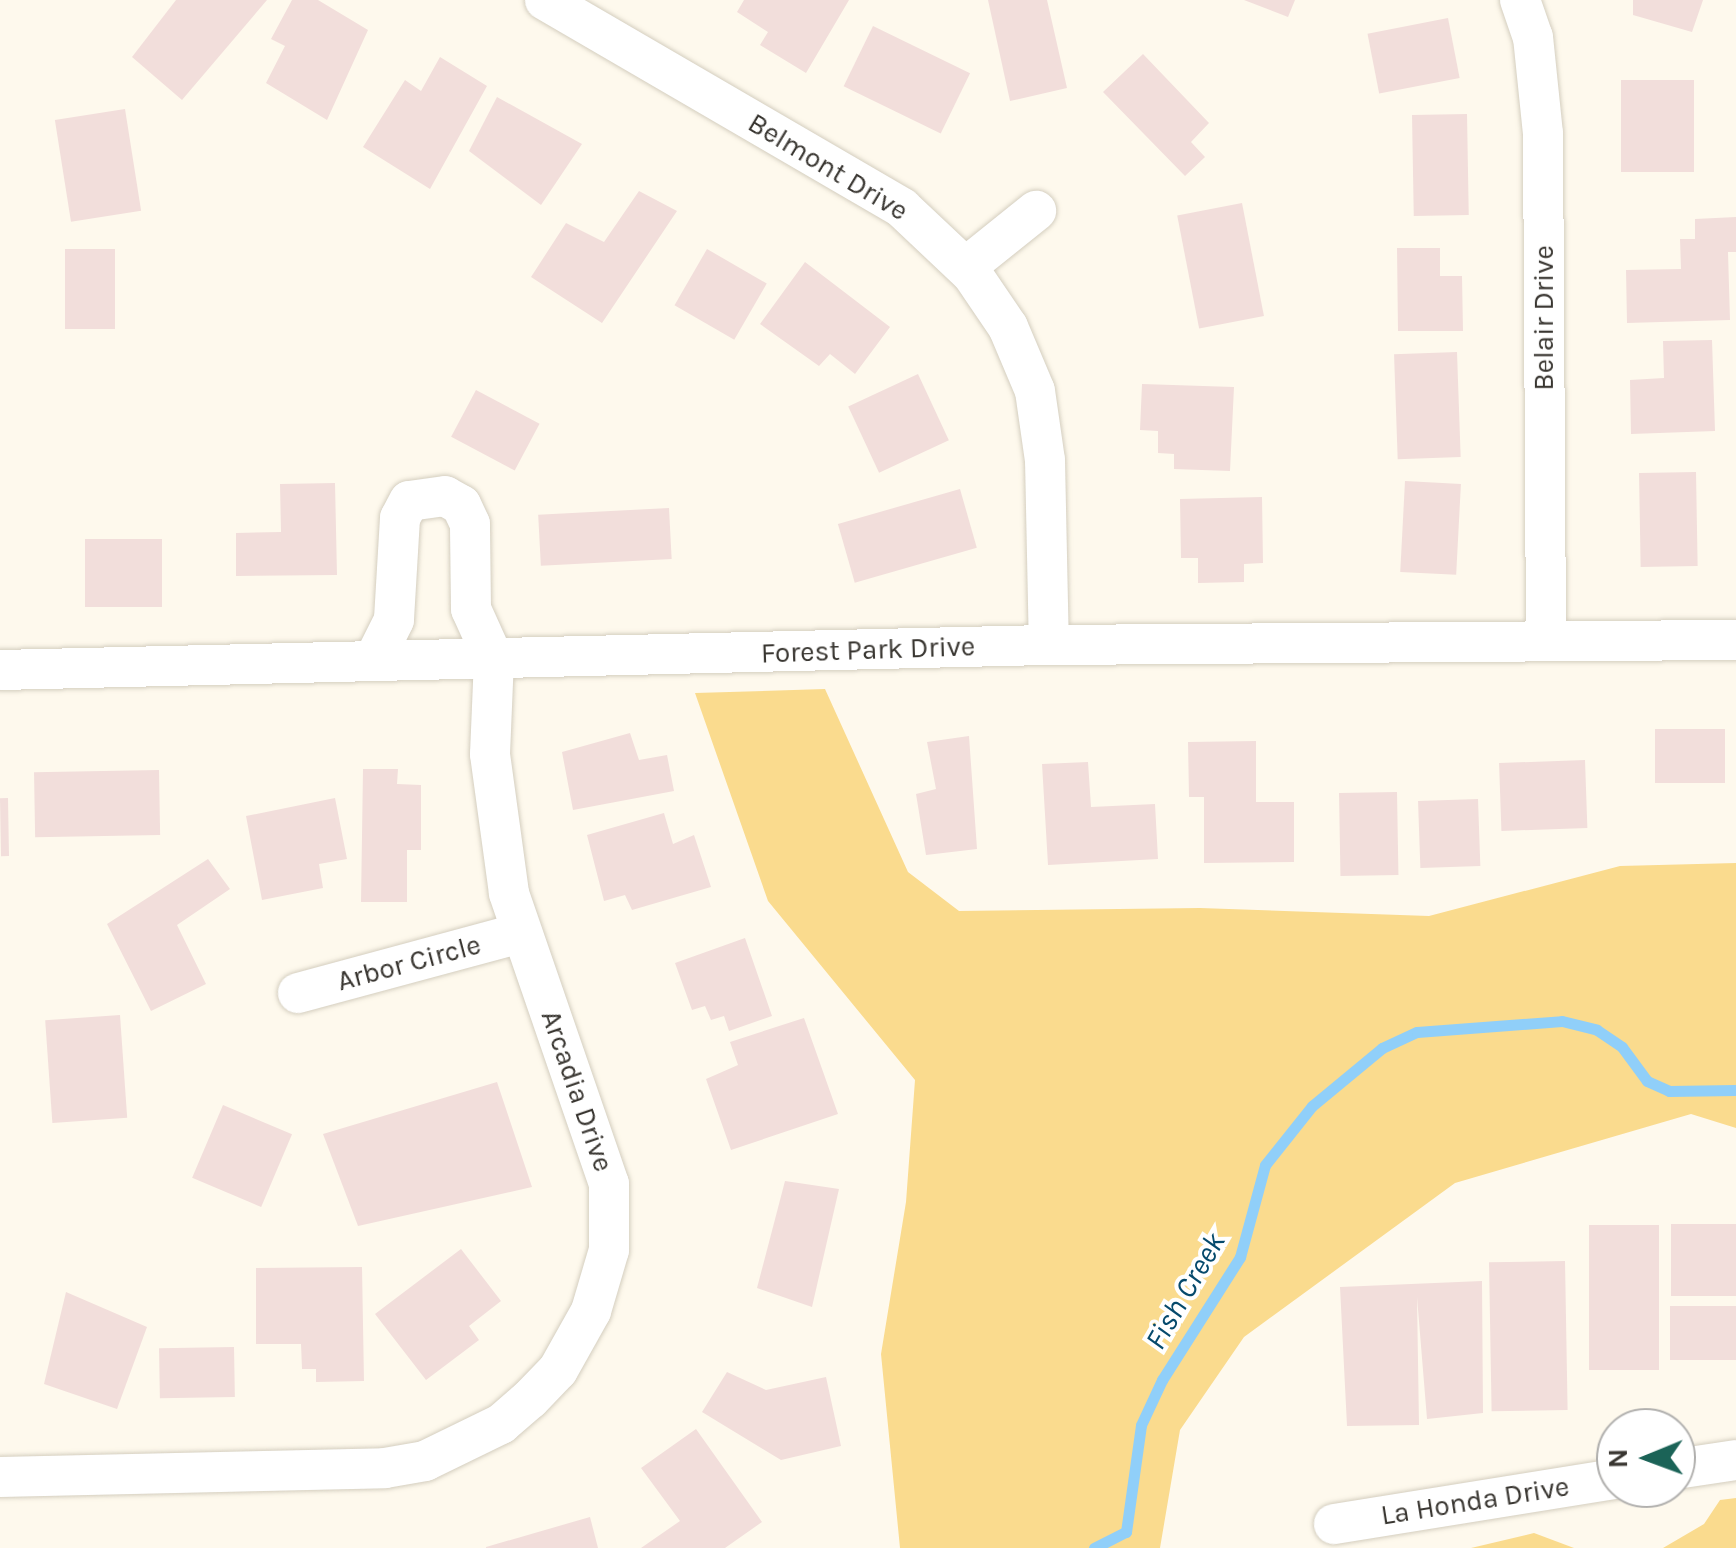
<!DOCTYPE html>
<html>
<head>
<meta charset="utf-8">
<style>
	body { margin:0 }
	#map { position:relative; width:1736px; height:1548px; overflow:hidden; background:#fef9ed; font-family:Karla,sans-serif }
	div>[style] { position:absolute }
	.green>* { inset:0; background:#fadb8e }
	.stream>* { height:11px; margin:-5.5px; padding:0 5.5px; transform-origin:5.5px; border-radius:5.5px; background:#90cff9 }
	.building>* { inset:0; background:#f2dedb; transform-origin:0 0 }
	.roads { filter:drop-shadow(0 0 2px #d4cebf) drop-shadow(0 0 2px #d4cebf) }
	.minor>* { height:40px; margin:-20px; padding:0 20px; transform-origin:20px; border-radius:20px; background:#fff }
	span { translate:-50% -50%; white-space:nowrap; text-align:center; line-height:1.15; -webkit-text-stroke:8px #fff; paint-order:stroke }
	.street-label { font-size:28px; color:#393631 }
	.water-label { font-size:30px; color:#064a6c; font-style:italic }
	.north { position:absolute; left:1596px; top:1408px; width:100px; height:100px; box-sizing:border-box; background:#fff; border:2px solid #b0afad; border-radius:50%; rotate:269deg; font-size:28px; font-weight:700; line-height:40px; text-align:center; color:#393631 }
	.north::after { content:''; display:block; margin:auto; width:35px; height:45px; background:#1b6357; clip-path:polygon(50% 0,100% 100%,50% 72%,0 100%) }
</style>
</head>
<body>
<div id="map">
	<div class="green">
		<div style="clip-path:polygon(825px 689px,908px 872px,959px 911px,1200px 908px,1429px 916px,1620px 866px,1736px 863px,1736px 1128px,1691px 1114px,1455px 1183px,1244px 1337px,1180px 1430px,1160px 1548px,900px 1548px,881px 1354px,906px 1202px,915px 1080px,768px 901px,695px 693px)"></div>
		<div style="clip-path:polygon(1736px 1498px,1736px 1548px,1663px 1548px,1704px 1524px,1720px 1500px)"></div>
		<div style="clip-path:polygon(1534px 1533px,1574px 1548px,1471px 1548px)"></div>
	</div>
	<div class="stream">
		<div style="left:1094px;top:1548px;width:36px;rotate:-27deg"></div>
		<div style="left:1126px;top:1532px;width:108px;rotate:-82deg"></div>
		<div style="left:1141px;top:1425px;width:50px;rotate:-65deg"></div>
		<div style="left:1162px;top:1380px;width:146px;rotate:-57.6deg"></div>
		<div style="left:1240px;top:1257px;width:95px;rotate:-74.8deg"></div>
		<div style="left:1265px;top:1165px;width:75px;rotate:-51.5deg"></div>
		<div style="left:1312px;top:1106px;width:91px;rotate:-39.6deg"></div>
		<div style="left:1382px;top:1048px;width:38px;rotate:-25deg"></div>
		<div style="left:1417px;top:1032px;width:145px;rotate:-4.3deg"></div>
		<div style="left:1562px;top:1021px;width:36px;rotate:14deg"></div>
		<div style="left:1597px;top:1030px;width:30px;rotate:34deg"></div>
		<div style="left:1622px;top:1047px;width:42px;rotate:53.7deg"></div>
		<div style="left:1647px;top:1081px;width:24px;rotate:24deg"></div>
		<div style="left:1669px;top:1091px;width:67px;rotate:-0.9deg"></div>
	</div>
	<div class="building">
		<div style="clip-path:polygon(176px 0,267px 0,182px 100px,132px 57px)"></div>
		<div style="clip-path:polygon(292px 0,318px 0,368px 30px,327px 120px,266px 83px,285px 46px,271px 39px)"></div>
		<div style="clip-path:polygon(744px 0,849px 0,806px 73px,760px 45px,768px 32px,737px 12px)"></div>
		<div style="clip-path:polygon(988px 0,1047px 0,1067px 88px,1010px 101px)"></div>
		<div style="clip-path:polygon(1244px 0,1295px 0,1288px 17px)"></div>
		<div style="clip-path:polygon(1633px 0,1703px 0,1692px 32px,1633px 15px)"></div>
		<div style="left:1448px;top:18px;width:61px;height:82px;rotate:79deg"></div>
		<div style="left:873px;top:26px;width:108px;height:67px;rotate:26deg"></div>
		<div style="clip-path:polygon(1143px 54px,1209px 123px,1191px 142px,1205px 157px,1185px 176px,1103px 92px)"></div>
		<div style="clip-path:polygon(440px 57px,487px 86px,430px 189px,363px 147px,405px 80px,421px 91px)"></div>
		<div style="left:1694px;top:80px;width:92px;height:73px;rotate:90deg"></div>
		<div style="clip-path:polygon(497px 97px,582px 144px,541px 205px,469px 151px)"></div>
		<div style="left:125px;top:109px;width:103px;height:71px;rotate:81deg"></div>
		<div style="left:1467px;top:114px;width:101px;height:55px;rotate:89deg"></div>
		<div style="clip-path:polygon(639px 191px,677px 211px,602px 323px,531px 277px,566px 223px,604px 242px)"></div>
		<div style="left:1242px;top:203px;width:115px;height:66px;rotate:79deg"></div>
		<div style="clip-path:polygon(1736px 217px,1736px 252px,1728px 252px,1730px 320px,1627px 323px,1626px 270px,1681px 269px,1680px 239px,1695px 239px,1695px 219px)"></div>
		<div style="clip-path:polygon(1397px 248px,1440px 248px,1440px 276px,1462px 276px,1463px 331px,1398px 331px)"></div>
		<div style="left:65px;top:249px;width:50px;height:80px"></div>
		<div style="left:707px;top:249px;width:69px;height:65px;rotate:30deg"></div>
		<div style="clip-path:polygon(805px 262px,890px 327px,855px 374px,830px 354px,819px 366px,760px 324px)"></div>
		<div style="clip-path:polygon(1712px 340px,1715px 431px,1631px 434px,1630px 380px,1664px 378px,1663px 341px)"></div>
		<div style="left:1457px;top:352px;width:105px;height:63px;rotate:88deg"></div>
		<div style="left:918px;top:374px;width:73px;height:77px;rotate:65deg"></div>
		<div style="clip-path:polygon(1142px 384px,1234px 387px,1230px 471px,1174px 469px,1174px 454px,1158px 453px,1158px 431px,1140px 430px)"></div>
		<div style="left:476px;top:390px;width:72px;height:53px;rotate:28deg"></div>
		<div style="left:1696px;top:472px;width:94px;height:57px;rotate:89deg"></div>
		<div style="left:1405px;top:481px;width:56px;height:91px;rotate:3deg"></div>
		<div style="clip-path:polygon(335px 483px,337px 575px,236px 576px,236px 533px,281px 532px,280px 484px)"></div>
		<div style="left:960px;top:489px;width:61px;height:127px;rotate:74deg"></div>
		<div style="clip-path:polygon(1262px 497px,1263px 563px,1244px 564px,1244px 582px,1198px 583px,1198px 558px,1181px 558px,1180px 499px)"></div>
		<div style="left:669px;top:508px;width:51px;height:131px;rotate:87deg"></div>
		<div style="left:85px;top:539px;width:77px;height:68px"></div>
		<div style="left:1655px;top:729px;width:70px;height:54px"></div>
		<div style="clip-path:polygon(630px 733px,639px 760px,667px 755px,674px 791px,573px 810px,562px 752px)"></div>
		<div style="clip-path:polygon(969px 736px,977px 849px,926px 855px,916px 794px,936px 789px,927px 742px)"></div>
		<div style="clip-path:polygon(1256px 741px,1256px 802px,1294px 802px,1294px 862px,1204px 863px,1204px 797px,1189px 797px,1188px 742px)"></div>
		<div style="left:1585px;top:760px;width:68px;height:86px;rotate:88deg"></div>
		<div style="clip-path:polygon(1088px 762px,1091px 807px,1155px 804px,1158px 859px,1048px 865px,1042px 764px)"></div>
		<div style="clip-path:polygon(363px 769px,398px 769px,397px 784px,421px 785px,421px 850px,407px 850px,407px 902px,361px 902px)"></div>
		<div style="left:159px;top:770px;width:65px;height:125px;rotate:89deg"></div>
		<div style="left:1397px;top:792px;width:83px;height:58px;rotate:89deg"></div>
		<div style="left:8px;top:798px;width:58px;height:8px;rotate:89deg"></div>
		<div style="clip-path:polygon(335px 798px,347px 859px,319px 864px,323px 888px,262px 900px,246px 816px)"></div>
		<div style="left:1478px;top:799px;width:67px;height:60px;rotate:88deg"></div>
		<div style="clip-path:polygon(664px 813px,673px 844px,694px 835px,711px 887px,632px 910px,625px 895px,604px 901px,587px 835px)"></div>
		<div style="clip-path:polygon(208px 859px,230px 889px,177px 925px,206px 984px,151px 1011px,107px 924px)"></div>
		<div style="clip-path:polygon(745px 938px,772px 1016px,729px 1031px,724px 1016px,711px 1020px,705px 1006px,692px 1010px,675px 963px)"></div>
		<div style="left:120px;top:1015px;width:103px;height:75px;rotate:86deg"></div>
		<div style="clip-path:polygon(804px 1018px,838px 1114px,731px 1150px,706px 1079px,738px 1065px,730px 1042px)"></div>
		<div style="clip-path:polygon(497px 1082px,532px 1187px,358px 1226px,323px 1134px)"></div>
		<div style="left:223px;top:1105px;width:75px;height:79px;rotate:23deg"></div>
		<div style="clip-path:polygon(785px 1181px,839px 1189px,812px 1307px,757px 1288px)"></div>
		<div style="left:1736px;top:1224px;width:72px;height:65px;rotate:90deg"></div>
		<div style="left:1589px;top:1225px;width:70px;height:145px"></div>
		<div style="clip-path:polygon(461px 1249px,501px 1301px,469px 1326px,479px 1340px,426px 1380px,375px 1314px)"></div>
		<div style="left:1565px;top:1261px;width:149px;height:76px;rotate:89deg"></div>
		<div style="clip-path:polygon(362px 1267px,364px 1381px,316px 1382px,316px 1369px,302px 1369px,301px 1344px,256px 1344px,256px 1268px)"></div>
		<div style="clip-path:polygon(1482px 1281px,1483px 1413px,1427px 1419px,1417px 1297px,1419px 1425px,1347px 1426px,1340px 1287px)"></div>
		<div style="clip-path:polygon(66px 1292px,147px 1327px,117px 1409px,44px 1384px)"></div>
		<div style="left:1736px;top:1306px;width:54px;height:66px;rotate:90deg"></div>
		<div style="left:234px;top:1347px;width:50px;height:75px;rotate:89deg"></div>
		<div style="clip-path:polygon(727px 1372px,766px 1390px,826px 1377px,841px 1446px,781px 1460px,702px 1412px)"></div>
		<div style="clip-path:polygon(696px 1429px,762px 1522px,725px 1548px,641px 1548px,680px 1521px,641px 1468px)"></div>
		<div style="clip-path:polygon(590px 1517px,598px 1548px,486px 1548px,486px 1547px)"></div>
	</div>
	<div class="roads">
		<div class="minor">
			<div style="left:545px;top:0;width:413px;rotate:30.2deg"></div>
			<div style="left:902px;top:208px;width:96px;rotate:43.3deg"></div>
			<div style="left:972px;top:274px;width:64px;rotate:55.8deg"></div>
			<div style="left:1008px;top:327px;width:69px;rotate:67.1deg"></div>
			<div style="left:1035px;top:391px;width:70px;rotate:81.8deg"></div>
			<div style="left:1045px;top:460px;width:185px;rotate:88.8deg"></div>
			<div style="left:1520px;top:0;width:39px;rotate:71deg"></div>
			<div style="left:1533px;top:37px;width:97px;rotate:84.1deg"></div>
			<div style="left:1543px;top:133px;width:507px;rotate:89.66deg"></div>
			<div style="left:966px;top:267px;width:90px;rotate:-38.7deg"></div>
			<div style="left:0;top:670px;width:1049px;rotate:-1.37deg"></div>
			<div style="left:1049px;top:645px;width:687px;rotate:-0.42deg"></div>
			<div style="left:298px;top:993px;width:231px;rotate:-15.1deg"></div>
			<div style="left:1676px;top:1469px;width:61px;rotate:-8.5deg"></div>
			<div style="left:0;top:1477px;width:385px;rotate:-1.3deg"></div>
			<div style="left:385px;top:1468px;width:41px;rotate:-9.9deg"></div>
			<div style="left:425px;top:1461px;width:85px;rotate:-26deg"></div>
			<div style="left:501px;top:1424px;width:38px;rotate:-41deg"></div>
			<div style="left:530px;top:1399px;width:40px;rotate:-46deg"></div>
			<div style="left:558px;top:1370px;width:68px;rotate:-60.8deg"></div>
			<div style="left:591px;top:1311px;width:64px;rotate:-73.6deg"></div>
			<div style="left:609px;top:1250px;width:66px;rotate:-90deg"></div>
			<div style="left:609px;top:1184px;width:308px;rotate:-109deg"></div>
			<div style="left:509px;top:893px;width:140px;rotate:-97.8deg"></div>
			<div style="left:490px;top:754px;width:94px;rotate:-87.6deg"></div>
			<div style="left:494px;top:660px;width:56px;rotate:-114.3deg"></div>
			<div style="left:471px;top:609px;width:85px;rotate:-90.7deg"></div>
			<div style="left:470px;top:524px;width:21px;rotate:-115deg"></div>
			<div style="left:461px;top:505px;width:18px;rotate:-151deg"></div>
			<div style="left:445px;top:496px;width:36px;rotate:172deg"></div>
			<div style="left:409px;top:501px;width:19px;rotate:118deg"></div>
			<div style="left:400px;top:518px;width:102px;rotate:93.4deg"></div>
			<div style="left:394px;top:620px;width:42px;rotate:116.6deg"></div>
			<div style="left:1334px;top:1524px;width:286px;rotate:-9.1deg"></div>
		</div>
	</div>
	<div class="street-label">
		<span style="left:828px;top:167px;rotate:31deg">Belmont Drive</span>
		<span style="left:1544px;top:318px;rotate:-90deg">Belair Drive</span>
		<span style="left:868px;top:650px;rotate:-2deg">Forest Park Drive</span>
		<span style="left:409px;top:963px;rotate:-15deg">Arbor Circle</span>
		<span style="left:577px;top:1091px;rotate:71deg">Arcadia Drive</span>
		<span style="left:1475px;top:1501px;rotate:-9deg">La Honda Drive</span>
	</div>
	<div class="water-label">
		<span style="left:1185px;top:1291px;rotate:-60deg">Fish Creek</span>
	</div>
	<div class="north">N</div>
</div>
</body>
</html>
